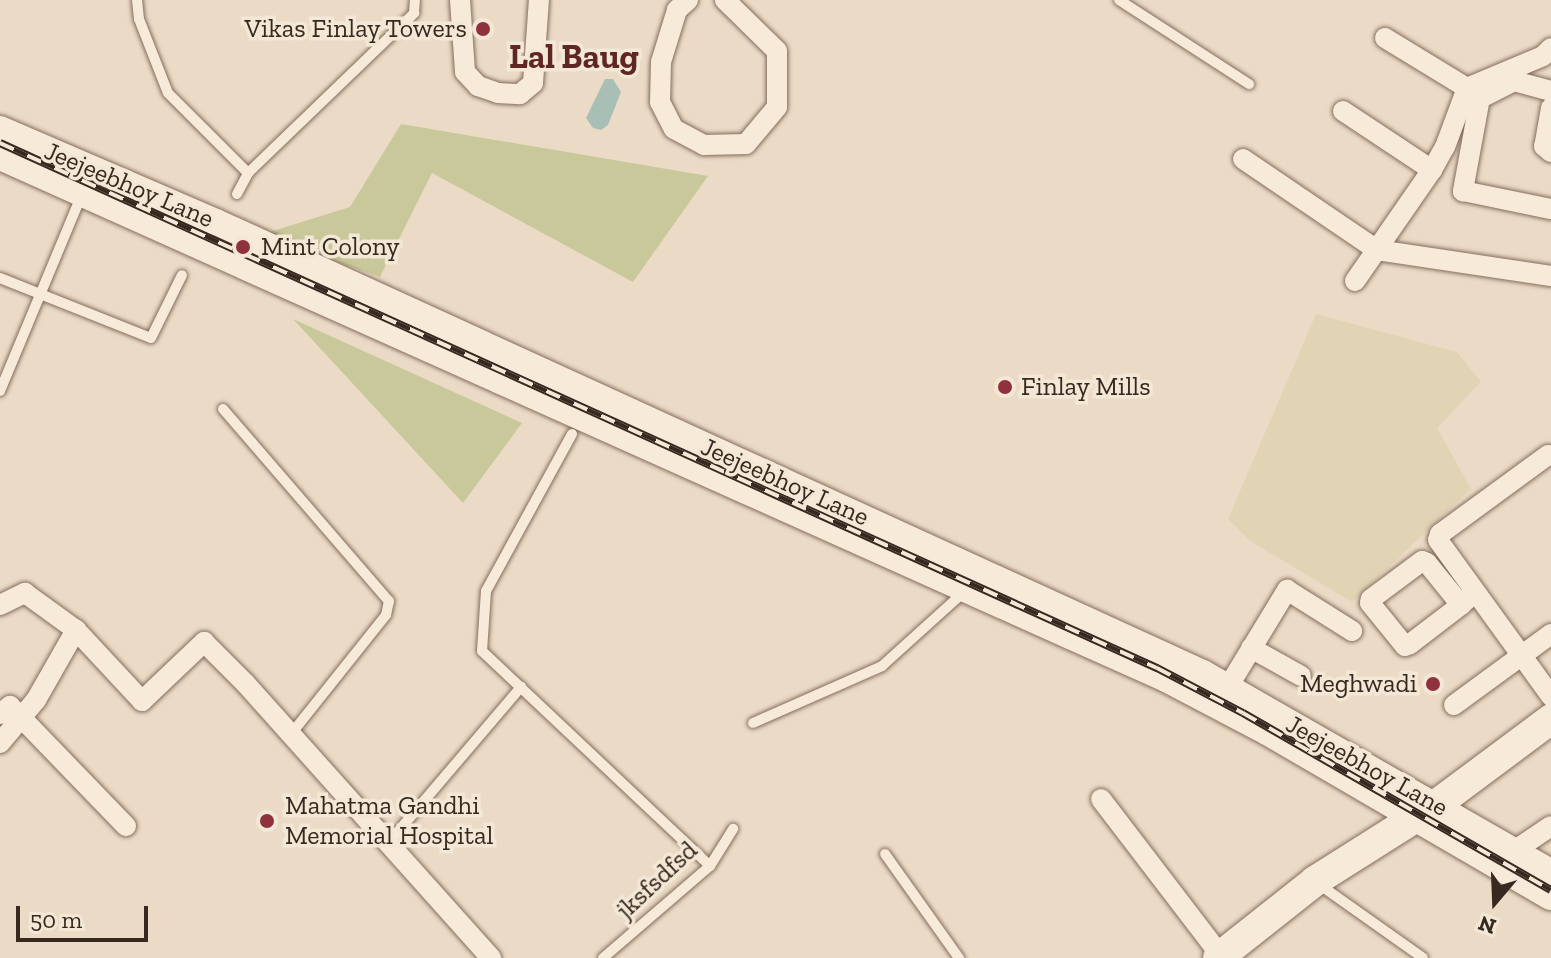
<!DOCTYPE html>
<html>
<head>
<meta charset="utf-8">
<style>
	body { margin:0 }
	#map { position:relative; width:1551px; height:958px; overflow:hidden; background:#ebdbc6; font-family:"Zilla Slab",serif }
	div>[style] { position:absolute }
	.farmland>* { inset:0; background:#e0d4b4 }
	.green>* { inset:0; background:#c9c89b }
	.water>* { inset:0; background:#a7bfb5 }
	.roads { filter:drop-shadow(0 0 2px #856d5d) drop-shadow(0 0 2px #856d5d) }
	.service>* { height:10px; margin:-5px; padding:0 5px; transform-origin:5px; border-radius:5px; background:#f7ead9 }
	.minor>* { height:20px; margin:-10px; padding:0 10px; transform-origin:10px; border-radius:10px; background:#f7ead9 }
	.tertiary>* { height:26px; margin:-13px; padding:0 13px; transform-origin:13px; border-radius:13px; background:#f7ead9 }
	.secondary>* { height:30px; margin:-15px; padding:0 15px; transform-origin:15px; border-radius:15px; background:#f7ead9 }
	.rail>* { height:8px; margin-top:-4px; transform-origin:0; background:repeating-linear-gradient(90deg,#f3e7d5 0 15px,#372820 0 30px); box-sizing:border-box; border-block:2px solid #372820 }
	.dots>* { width:22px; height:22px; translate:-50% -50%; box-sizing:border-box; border:4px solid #f3e7d5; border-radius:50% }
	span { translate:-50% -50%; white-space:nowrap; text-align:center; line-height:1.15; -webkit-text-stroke:7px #f3e7d5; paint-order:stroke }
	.poi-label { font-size:26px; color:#372820 }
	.right { translate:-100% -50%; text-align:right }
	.left { translate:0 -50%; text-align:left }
	.street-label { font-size:26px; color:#372820 }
	.district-label { font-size:34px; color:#602722; font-weight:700 }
	.north { position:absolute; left:1455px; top:862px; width:80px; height:80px; -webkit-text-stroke:6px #f3e7d5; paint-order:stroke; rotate:199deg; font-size:22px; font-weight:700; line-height:32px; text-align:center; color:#372820 }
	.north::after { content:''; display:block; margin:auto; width:28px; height:36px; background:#372820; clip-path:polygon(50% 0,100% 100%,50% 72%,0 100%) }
	.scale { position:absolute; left:16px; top:906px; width:132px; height:36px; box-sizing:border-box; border:4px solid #372820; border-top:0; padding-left:10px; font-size:24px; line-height:28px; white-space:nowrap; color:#372820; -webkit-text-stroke:6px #f3e7d5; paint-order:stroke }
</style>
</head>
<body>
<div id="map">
	<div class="farmland">
		<div style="clip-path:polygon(1316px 314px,1457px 352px,1481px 382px,1437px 428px,1471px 489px,1352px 602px,1250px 541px,1228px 519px)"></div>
	</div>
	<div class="green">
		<div style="clip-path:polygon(401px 124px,708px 176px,633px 282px,432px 173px,380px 277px,260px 235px,350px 207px)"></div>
		<div style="clip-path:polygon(293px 319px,522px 423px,463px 503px)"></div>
	</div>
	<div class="water">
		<div style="clip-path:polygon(605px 79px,613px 79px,621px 92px,608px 125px,601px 130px,593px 128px,586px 118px)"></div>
	</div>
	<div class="roads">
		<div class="service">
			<div style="left:137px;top:0;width:19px;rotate:84deg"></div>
			<div style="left:139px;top:19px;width:79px;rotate:68.6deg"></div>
			<div style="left:168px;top:93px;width:113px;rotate:45deg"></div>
			<div style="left:1119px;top:0;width:155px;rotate:32.9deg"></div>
			<div style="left:237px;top:194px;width:24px;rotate:-62deg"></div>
			<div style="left:248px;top:173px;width:231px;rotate:-43.9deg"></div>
			<div style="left:414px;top:13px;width:13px;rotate:-86deg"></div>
			<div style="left:0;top:278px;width:162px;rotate:21.7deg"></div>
			<div style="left:151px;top:338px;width:70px;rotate:-63.8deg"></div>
			<div style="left:0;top:391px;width:213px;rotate:-67.4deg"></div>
			<div style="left:223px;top:409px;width:254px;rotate:49.2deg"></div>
			<div style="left:389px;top:601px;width:14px;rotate:102deg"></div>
			<div style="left:386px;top:615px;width:152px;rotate:128.6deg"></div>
			<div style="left:572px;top:434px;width:179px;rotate:118.7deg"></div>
			<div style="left:486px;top:591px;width:60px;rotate:93.8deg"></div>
			<div style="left:482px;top:651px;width:313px;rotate:43.3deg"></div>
			<div style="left:753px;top:723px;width:141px;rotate:-23.8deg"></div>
			<div style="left:882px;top:666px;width:113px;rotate:-42.1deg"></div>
			<div style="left:389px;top:842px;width:204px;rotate:-49.6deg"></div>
			<div style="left:885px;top:854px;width:128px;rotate:54.6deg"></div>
			<div style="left:1320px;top:885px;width:126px;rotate:35.3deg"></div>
			<div style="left:603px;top:958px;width:141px;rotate:-40.7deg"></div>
			<div style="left:710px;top:866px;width:44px;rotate:-58.1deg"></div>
		</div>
		<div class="minor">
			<div style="left:460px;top:0;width:72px;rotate:86deg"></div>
			<div style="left:465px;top:72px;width:19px;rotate:47deg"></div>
			<div style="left:478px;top:86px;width:21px;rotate:19deg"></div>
			<div style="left:498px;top:93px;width:22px;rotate:3deg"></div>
			<div style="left:520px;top:94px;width:17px;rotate:-40deg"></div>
			<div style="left:533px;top:83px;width:83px;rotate:-85.9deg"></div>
			<div style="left:688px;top:0;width:15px;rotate:138deg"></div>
			<div style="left:677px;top:10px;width:54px;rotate:107.1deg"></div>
			<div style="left:661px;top:62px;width:40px;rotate:91.4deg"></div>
			<div style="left:660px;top:102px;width:30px;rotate:63deg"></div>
			<div style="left:674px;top:129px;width:34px;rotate:28deg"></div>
			<div style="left:704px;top:145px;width:42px;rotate:-1.4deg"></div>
			<div style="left:746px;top:144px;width:48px;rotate:-50deg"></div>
			<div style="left:777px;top:107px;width:56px;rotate:-90deg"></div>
			<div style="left:777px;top:51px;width:73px;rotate:-135.6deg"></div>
			<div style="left:1385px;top:38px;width:96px;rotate:31.4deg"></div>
			<div style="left:1551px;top:91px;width:38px;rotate:-165deg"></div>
			<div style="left:1514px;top:81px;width:38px;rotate:153deg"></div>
			<div style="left:1480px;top:98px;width:95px;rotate:100.4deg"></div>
			<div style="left:1463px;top:191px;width:90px;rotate:11.6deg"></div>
			<div style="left:1551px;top:108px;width:39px;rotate:100deg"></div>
			<div style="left:1544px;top:146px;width:9px;rotate:41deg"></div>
			<div style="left:1343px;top:111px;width:107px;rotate:33.5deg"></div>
			<div style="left:1243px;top:159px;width:162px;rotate:34.2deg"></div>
			<div style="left:1377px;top:250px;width:176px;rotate:8.5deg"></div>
			<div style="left:1355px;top:281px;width:135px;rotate:-55.3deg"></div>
			<div style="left:1432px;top:170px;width:26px;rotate:-61deg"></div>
			<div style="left:1445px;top:147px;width:63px;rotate:-69.6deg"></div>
			<div style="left:1467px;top:88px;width:82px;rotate:-22.8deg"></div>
			<div style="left:1543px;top:56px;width:11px;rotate:-45deg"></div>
			<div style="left:1548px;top:455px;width:134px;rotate:143.8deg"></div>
			<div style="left:1440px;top:534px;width:6px;rotate:108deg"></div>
			<div style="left:1438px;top:540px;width:193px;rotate:54.1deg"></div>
			<div style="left:0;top:605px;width:28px;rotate:-26deg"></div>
			<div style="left:25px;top:593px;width:63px;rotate:36deg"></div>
			<div style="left:1461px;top:605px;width:54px;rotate:-129deg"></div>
			<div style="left:1427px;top:563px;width:5px;rotate:-158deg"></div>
			<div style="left:1422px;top:561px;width:64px;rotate:143.3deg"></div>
			<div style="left:1371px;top:599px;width:4px;rotate:104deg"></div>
			<div style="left:1370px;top:603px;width:55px;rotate:50.9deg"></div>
			<div style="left:1405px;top:646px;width:5px;rotate:-22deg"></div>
			<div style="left:1410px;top:644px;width:64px;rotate:-37.4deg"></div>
			<div style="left:1461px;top:605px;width:7px;rotate:-45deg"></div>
			<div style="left:1466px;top:600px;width:11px;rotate:-38deg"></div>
			<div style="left:1251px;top:648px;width:57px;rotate:29.2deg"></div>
			<div style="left:1228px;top:687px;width:114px;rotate:-58.7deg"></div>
			<div style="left:1287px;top:590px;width:77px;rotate:32.2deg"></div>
			<div style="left:1454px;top:705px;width:120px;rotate:-36.2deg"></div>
			<div style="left:0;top:714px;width:13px;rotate:-39deg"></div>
			<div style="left:10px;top:706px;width:167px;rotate:46deg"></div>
			<div style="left:0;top:743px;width:56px;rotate:-50.1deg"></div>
			<div style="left:36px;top:700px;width:81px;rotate:-60.3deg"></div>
			<div style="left:76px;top:630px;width:97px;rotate:47.1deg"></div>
			<div style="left:142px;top:701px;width:86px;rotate:-43.6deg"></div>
			<div style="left:204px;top:642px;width:59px;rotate:45deg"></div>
			<div style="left:246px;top:684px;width:368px;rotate:48.2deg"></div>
			<div style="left:1101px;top:799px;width:198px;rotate:52.6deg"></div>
			<div style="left:1505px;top:857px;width:55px;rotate:-34deg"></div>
		</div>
		<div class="tertiary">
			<div style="left:0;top:129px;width:235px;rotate:23.3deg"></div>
			<div style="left:216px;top:222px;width:1085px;rotate:24.56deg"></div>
			<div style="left:1203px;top:673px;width:401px;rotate:29.8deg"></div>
			<div style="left:0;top:157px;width:1278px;rotate:24.12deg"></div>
			<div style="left:1166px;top:679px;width:114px;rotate:27.7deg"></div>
			<div style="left:1267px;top:732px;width:328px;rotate:30.2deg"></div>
		</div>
		<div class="secondary">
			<div style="left:1218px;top:958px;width:124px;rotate:-38.4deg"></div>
			<div style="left:1315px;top:881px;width:144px;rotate:-32.3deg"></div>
			<div style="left:1437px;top:804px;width:142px;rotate:-36.7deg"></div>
		</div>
	</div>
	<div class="rail">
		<div style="left:0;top:143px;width:1271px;rotate:24.41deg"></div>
		<div style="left:1157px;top:668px;width:97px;rotate:27.6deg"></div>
		<div style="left:1243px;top:713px;width:355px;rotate:29.9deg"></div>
	</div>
	<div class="dots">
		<div style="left:483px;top:29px;background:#90313e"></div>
		<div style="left:243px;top:247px;background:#90313e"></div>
		<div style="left:1005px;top:387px;background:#90313e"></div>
		<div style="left:1433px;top:684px;background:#90313e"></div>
		<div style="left:267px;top:821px;background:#90313e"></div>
	</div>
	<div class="poi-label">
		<span class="right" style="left:467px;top:29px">Vikas Finlay Towers</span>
		<span class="left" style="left:261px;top:247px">Mint Colony</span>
		<span class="left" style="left:1021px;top:387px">Finlay Mills</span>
		<span class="right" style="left:1417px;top:684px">Meghwadi</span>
		<span class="left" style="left:285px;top:821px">Mahatma Gandhi<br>Memorial Hospital</span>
	</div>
	<div class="street-label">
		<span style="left:129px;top:185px;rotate:23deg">Jeejeebhoy Lane</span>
		<span style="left:785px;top:482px;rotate:24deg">Jeejeebhoy Lane</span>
		<span style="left:1367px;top:766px;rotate:29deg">Jeejeebhoy Lane</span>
		<span style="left:657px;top:880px;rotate:-43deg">jksfsdfsd</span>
	</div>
	<div class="district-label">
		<span style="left:574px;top:57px">Lal Baug</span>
	</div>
	<div class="north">N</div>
	<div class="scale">50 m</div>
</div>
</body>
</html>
